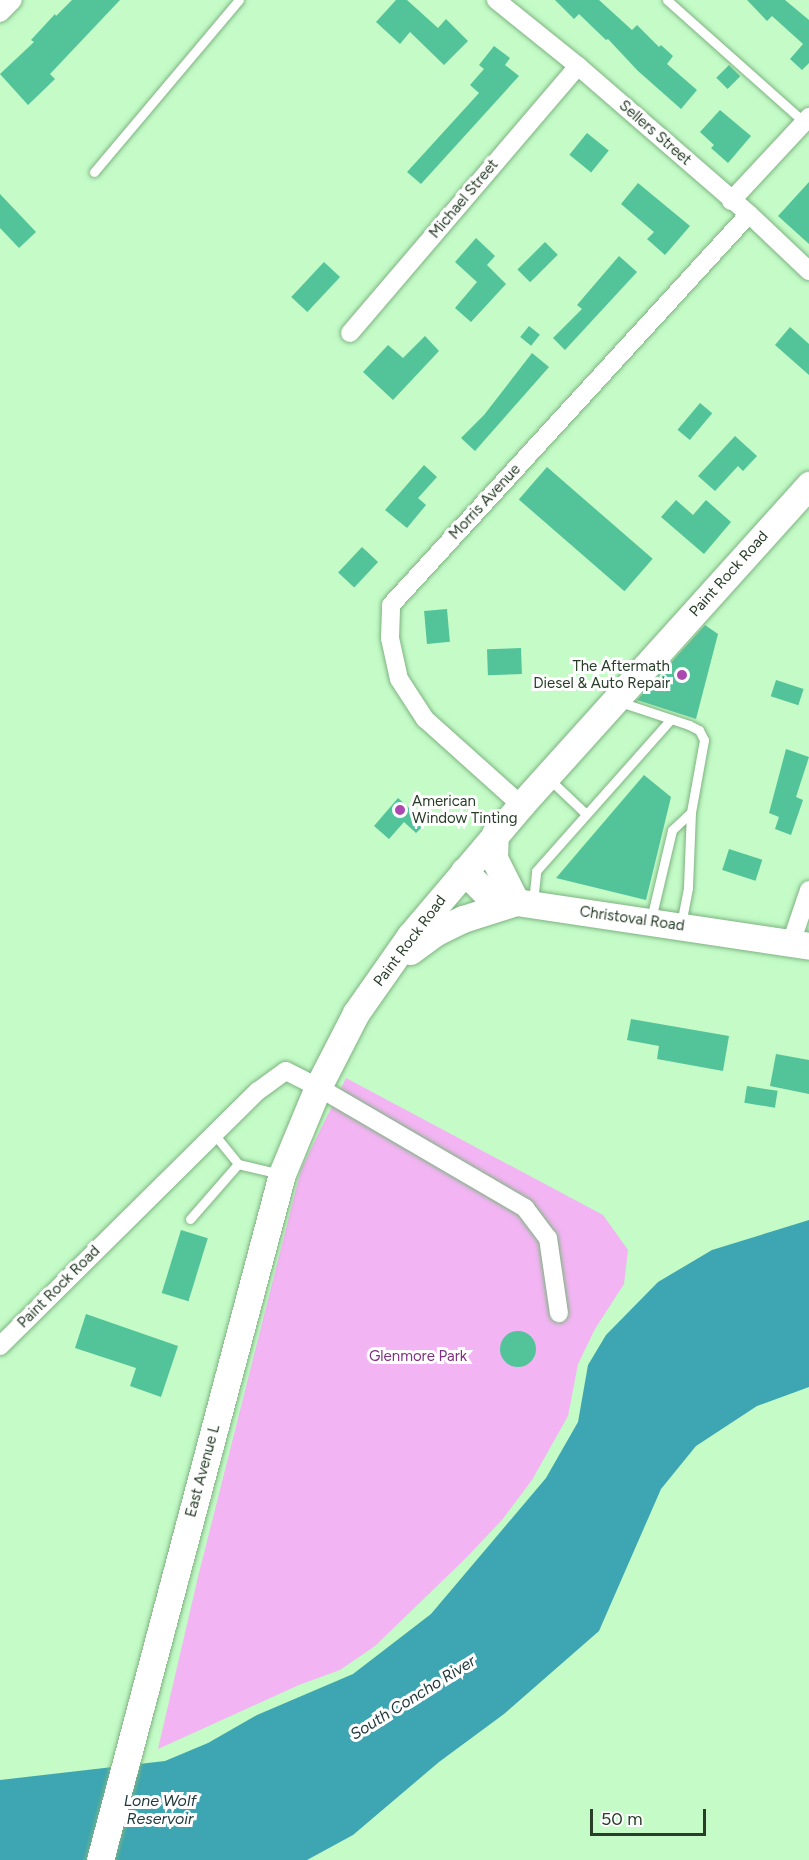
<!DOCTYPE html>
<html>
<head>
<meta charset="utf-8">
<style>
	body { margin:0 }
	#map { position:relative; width:809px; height:1860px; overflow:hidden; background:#c4fbc7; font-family:Figtree,sans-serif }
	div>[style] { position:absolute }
	.green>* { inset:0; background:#f3b4f3 }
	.water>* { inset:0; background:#3da6b2 }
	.building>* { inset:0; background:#53c39a; transform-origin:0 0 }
	.round { border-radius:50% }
	.roads { filter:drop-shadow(0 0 2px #7eb381) drop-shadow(0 0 2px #7eb381) }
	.lane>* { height:9px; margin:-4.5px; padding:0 4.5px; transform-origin:4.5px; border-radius:4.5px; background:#fff }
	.street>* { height:18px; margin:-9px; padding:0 9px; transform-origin:9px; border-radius:9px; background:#fff }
	.secondary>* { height:27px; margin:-13.5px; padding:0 13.5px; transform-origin:13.5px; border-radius:13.5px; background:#fff }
	.dots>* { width:16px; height:16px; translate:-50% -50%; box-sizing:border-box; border:3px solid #fff; border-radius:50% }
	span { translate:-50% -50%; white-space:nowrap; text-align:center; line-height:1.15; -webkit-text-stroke:6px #fff; paint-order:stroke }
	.street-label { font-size:15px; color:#283e29 }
	.poi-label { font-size:15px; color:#283e29 }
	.right { translate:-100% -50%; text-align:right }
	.left { translate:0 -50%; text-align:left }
	.park-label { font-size:15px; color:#7f3082 }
	.water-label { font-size:16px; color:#233a3d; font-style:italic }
	.scale { position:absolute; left:590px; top:1809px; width:116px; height:27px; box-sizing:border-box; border:3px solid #283e29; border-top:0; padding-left:8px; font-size:18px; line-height:21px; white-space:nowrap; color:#283e29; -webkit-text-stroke:4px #fff; paint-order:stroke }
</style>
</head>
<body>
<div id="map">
	<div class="green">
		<div style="clip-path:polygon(346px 1078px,603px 1215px,628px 1250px,624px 1284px,595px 1329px,578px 1364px,568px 1416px,532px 1480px,502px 1520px,465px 1559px,375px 1646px,340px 1670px,299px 1685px,158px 1749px,198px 1577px,301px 1169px)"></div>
	</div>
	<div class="water">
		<div style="clip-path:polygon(809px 1220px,809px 1387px,757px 1406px,696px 1446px,661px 1489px,599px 1631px,504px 1714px,439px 1762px,353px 1835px,307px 1860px,0 1860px,0 1780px,165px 1761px,208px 1743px,257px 1715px,353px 1674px,431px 1614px,546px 1478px,578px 1422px,588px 1365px,606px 1335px,658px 1282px,712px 1250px)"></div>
	</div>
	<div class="building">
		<div style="clip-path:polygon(72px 0,120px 0,50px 74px,55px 79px,28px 105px,0 74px,34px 42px,31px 40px,55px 14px,56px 16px)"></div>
		<div style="clip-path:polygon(396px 0,407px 0,438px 28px,446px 19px,468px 41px,444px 65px,410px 32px,400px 44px,376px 22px)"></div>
		<div style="clip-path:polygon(555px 0,599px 0,632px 30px,637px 25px,659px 47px,661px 45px,673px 56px,667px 64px,697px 90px,681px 109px,638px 71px,608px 39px,606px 40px,579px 14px,574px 19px)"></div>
		<div style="clip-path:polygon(747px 0,785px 0,809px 20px,809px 63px,802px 70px,790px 59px,803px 44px,772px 16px,767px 21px)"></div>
		<div style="clip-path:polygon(494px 46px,510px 58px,505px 65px,519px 76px,421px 184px,407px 172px,479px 93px,470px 85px,484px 69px,479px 65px)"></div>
		<div style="left:729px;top:65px;width:16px;height:18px;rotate:45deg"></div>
		<div style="clip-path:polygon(720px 110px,751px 136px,728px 163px,711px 148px,714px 145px,700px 132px)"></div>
		<div style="left:587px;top:133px;width:28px;height:28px;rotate:39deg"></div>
		<div style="clip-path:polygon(809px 182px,809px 244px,778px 216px)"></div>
		<div style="clip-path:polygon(638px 183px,690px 226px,665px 255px,647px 239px,654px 232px,621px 204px)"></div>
		<div style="clip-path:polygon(0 194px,36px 232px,19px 248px,0 228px)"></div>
		<div style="clip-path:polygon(476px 238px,495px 256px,487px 265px,506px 284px,471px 322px,455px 308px,477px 282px,455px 262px)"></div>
		<div style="left:545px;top:242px;width:18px;height:39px;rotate:45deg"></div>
		<div style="clip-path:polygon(619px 256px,637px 272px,565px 350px,553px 338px,582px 309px,577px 305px)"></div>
		<div style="left:324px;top:262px;width:22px;height:48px;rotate:43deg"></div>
		<div style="left:529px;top:326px;width:14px;height:14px;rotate:39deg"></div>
		<div style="clip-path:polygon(790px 327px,809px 344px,809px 375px,775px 345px)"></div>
		<div style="clip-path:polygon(425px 336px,439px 351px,393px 400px,363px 372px,388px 345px,403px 358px)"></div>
		<div style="clip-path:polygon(532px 353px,549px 367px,475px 451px,461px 438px,484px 415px)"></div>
		<div style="left:700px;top:403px;width:16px;height:35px;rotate:40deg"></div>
		<div style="clip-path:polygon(735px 436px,757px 456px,743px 471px,738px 466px,715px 491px,698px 476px)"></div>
		<div style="clip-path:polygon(424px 465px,437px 477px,418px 498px,426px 505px,407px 528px,385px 510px)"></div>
		<div style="left:547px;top:467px;width:140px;height:43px;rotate:41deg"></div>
		<div style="clip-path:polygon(676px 500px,693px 515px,706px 500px,731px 522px,704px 554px,661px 517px)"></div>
		<div style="left:362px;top:547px;width:22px;height:35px;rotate:43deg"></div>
		<div style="left:447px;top:609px;width:33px;height:23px;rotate:85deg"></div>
		<div style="clip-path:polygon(705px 625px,718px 634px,696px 719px,637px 700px)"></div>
		<div style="left:521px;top:648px;width:26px;height:34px;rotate:88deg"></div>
		<div style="left:776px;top:680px;width:29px;height:17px;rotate:18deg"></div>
		<div style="clip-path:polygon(786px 749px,809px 757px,796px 797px,803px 800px,791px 835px,775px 829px,779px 817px,769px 813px)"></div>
		<div style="clip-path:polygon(644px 775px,671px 797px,646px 900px,556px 878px)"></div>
		<div style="clip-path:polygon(398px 798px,426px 823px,416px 833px,404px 822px,389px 839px,374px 826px)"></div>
		<div style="left:729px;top:849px;width:35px;height:22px;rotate:18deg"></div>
		<div style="clip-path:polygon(631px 1019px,729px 1036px,723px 1071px,657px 1059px,659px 1046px,627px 1040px)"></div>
		<div style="clip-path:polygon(776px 1054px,809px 1060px,809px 1094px,770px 1086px)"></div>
		<div style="left:747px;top:1086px;width:31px;height:17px;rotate:9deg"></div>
		<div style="left:181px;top:1230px;width:28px;height:66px;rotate:17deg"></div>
		<div style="clip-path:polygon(86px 1314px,178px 1346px,161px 1397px,130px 1386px,136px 1368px,75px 1348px)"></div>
		<div class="round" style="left:500px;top:1331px;width:36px;height:36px"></div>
	</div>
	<div class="roads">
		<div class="lane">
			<div style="left:667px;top:0;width:183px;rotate:41.7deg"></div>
			<div style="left:94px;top:172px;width:225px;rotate:-49.9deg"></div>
			<div style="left:617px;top:701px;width:76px;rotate:18.4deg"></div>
			<div style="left:689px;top:725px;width:11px;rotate:27deg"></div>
			<div style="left:699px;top:730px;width:11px;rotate:63deg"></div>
			<div style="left:704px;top:740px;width:73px;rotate:100.2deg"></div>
			<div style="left:691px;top:812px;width:76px;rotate:92.3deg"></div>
			<div style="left:688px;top:888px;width:37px;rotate:101deg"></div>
			<div style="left:548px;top:778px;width:51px;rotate:43.4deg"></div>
			<div style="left:533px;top:902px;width:31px;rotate:-84deg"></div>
			<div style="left:536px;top:871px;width:203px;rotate:-48.4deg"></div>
			<div style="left:651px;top:919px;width:91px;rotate:-76.7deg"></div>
			<div style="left:672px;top:830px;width:26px;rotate:-43deg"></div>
			<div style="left:214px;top:1134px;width:38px;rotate:51deg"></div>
			<div style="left:238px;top:1164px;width:43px;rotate:13.4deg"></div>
			<div style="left:190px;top:1219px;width:73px;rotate:-48.9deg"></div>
		</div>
		<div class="street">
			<div style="left:496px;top:0;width:105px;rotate:38.8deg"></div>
			<div style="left:578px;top:66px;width:226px;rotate:40.9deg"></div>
			<div style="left:749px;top:214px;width:83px;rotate:43.5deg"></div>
			<div style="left:0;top:13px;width:18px;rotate:-45deg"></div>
			<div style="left:731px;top:201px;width:115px;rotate:-47.1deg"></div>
			<div style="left:350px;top:333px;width:351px;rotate:-49.5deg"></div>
			<div style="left:521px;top:805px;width:129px;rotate:-138.1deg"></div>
			<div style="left:425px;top:719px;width:48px;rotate:-123deg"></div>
			<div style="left:399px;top:679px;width:42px;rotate:-102.4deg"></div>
			<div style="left:390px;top:638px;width:33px;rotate:-88deg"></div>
			<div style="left:391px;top:605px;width:530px;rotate:-47.52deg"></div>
			<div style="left:791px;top:943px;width:56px;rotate:-71.2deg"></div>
			<div style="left:0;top:1346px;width:363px;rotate:-44.7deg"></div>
			<div style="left:258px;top:1091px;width:34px;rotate:-36deg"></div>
			<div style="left:286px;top:1071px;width:36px;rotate:27deg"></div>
			<div style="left:318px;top:1087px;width:240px;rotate:30.3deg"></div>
			<div style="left:525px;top:1208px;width:38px;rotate:53deg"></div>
			<div style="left:548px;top:1238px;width:76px;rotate:81.7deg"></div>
		</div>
		<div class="secondary">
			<div style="left:464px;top:871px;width:31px;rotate:45deg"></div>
			<div style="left:486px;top:893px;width:31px;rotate:17deg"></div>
			<div style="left:516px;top:902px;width:296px;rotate:8.5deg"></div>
			<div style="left:410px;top:951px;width:32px;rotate:-36deg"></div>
			<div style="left:436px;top:932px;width:30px;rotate:-26deg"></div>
			<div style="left:463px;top:919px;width:56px;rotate:-17.8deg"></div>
			<div style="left:516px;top:902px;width:49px;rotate:-116.6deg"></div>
			<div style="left:494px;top:858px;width:24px;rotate:-88deg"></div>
			<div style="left:100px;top:1860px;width:710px;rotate:-75.14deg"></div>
			<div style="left:282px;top:1174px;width:94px;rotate:-67.5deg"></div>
			<div style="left:318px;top:1087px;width:83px;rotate:-62.8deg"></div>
			<div style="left:356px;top:1013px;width:94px;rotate:-55deg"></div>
			<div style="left:410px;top:936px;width:172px;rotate:-49.7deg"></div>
			<div style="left:521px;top:805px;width:431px;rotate:-48deg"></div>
		</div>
	</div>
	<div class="dots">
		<div style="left:682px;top:675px;background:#ac49b0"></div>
		<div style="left:400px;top:810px;background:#ac49b0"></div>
	</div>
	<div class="street-label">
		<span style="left:655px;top:133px;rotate:41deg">Sellers Street</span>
		<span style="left:464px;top:199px;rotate:-50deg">Michael Street</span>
		<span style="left:485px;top:502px;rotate:-47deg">Morris Avenue</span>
		<span style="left:729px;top:574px;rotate:-48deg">Paint Rock Road</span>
		<span style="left:632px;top:919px;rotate:8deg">Christoval Road</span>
		<span style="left:410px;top:941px;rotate:-53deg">Paint Rock Road</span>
		<span style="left:59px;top:1287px;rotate:-45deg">Paint Rock Road</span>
		<span style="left:203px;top:1471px;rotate:-75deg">East Avenue L</span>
	</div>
	<div class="poi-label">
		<span class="right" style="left:670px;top:675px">The Aftermath<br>Diesel &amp; Auto Repair</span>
		<span class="left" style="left:412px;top:810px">American<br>Window Tinting</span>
	</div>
	<div class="park-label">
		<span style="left:418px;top:1357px">Glenmore Park</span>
	</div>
	<div class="water-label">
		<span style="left:413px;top:1698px;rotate:-32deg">South Concho River</span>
		<span style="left:160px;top:1810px">Lone Wolf<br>Reservoir</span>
	</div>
	<div class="scale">50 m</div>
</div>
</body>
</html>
